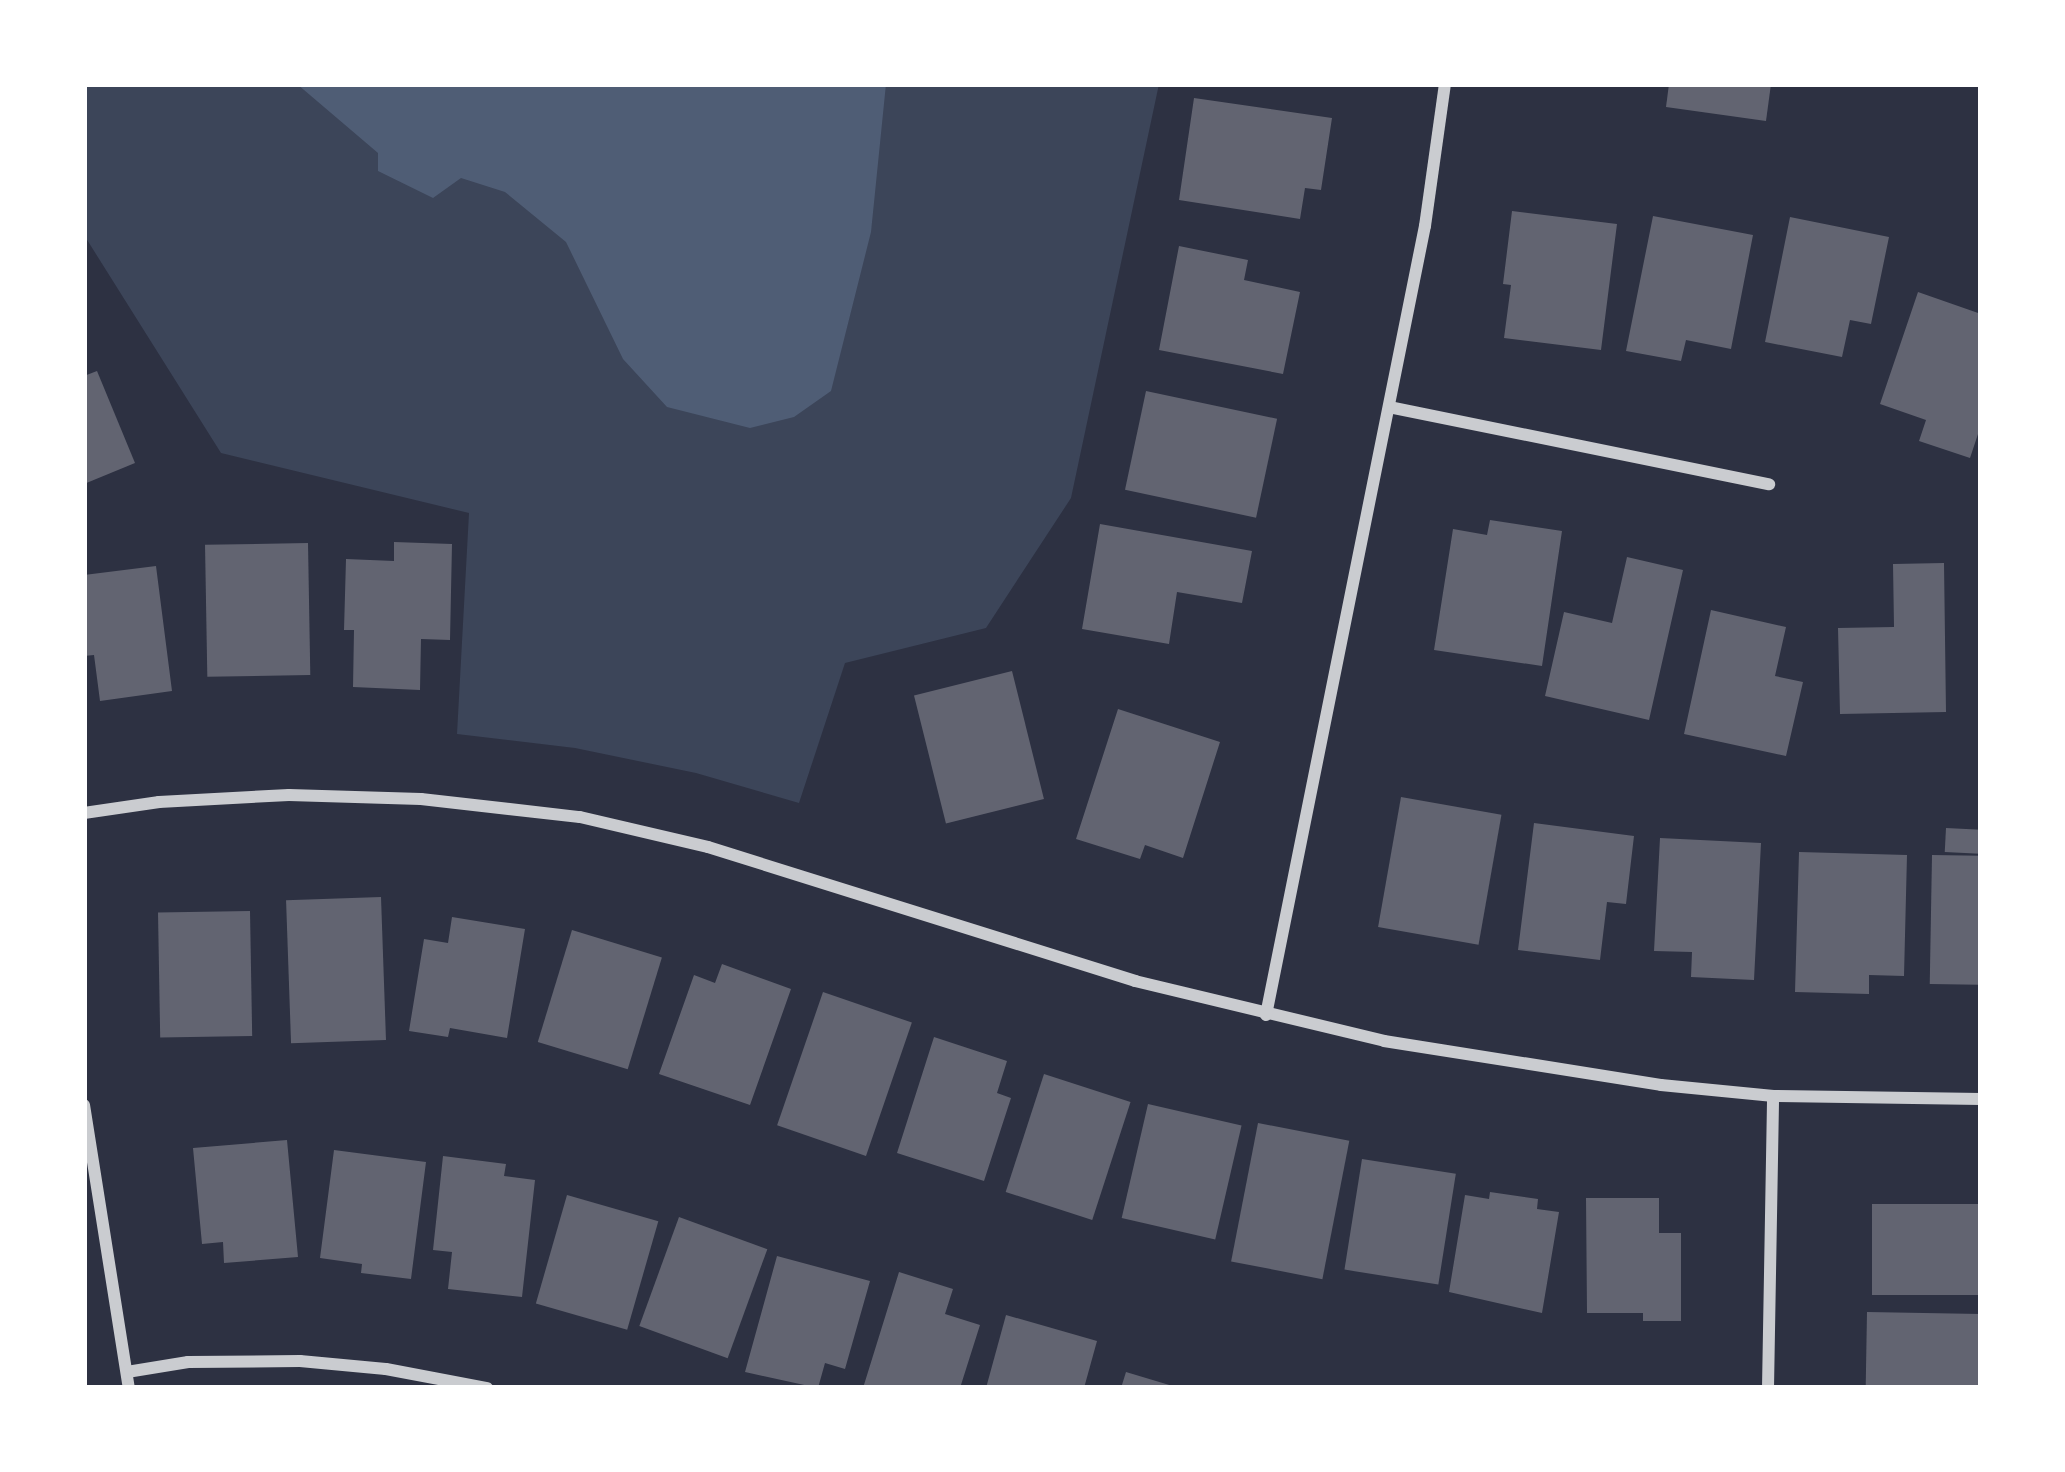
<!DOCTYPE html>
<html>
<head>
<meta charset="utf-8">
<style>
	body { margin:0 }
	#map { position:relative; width:2065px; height:1472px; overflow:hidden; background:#2d3142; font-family:Commissioner,sans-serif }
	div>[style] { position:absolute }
	.green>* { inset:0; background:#3c4559 }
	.water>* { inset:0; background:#4f5d75 }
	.building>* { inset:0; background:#626471; transform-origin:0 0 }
	.minor>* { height:12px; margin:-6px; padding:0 6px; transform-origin:6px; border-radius:6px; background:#caccd0 }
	span { translate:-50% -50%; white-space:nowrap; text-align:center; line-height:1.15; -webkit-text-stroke:10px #fff; paint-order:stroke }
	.frame { position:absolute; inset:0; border:87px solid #fff; pointer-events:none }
</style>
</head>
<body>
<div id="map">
	<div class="green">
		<div style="clip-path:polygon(84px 84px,1159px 84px,1071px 498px,986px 628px,845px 663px,799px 803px,696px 773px,575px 748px,457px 734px,469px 513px,221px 453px,84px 235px)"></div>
	</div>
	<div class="water">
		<div style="clip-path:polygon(297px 84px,886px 84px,871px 232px,831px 391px,794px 417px,750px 428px,667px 407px,623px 359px,566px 242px,505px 192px,461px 178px,433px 198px,378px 171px,378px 153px)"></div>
	</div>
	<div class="building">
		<div style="clip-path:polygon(1669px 84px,1771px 84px,1766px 121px,1666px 107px)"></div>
		<div style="clip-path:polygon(1194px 98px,1332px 118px,1321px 190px,1305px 188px,1300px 219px,1179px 200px)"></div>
		<div style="clip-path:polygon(1512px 211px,1617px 224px,1601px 350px,1504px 338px,1511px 285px,1503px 284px)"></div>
		<div style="clip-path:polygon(1653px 216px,1753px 235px,1731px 349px,1686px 340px,1681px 361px,1626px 351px)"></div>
		<div style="clip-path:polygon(1790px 217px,1889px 237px,1871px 324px,1850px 320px,1842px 357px,1765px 342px)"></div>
		<div style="clip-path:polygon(1179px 246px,1248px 260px,1244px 280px,1300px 292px,1283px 374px,1159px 350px)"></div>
		<div style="clip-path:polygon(1918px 292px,1981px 314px,1981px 425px,1970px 458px,1919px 441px,1926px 420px,1880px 404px)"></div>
		<div style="clip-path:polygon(97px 371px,135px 463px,84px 484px,84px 376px)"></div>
		<div style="left:1146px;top:391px;width:134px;height:101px;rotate:12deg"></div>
		<div style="clip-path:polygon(1490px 520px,1562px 531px,1542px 666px,1434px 650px,1453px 529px,1487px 535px)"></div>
		<div style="clip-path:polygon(1100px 524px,1252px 551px,1242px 603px,1177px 592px,1169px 644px,1082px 629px)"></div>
		<div style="clip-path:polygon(394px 542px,452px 544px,450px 640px,421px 639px,420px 690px,353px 687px,354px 630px,344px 630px,346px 559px,394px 561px)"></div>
		<div style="left:308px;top:543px;width:132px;height:103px;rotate:89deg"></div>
		<div style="clip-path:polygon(1627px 557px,1683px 570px,1649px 720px,1545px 696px,1564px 612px,1612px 623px)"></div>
		<div style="clip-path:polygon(1944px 563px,1946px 712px,1840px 714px,1838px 628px,1894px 627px,1893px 564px)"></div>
		<div style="clip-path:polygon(156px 566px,172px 691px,100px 701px,94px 655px,84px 656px,84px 575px)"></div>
		<div style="clip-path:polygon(1711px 610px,1786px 627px,1775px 676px,1803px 682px,1786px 756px,1684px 734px)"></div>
		<div style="left:1012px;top:671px;width:132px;height:101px;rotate:76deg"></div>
		<div style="clip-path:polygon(1118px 709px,1220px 742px,1183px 858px,1145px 845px,1140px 859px,1076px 839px)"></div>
		<div style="left:1401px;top:797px;width:102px;height:132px;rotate:10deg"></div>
		<div style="clip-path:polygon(1534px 823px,1634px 836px,1626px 904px,1607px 902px,1600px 960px,1518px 950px)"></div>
		<div style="left:1946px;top:828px;width:35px;height:24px;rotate:3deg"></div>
		<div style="clip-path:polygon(1660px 838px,1761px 843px,1754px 980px,1691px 977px,1692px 952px,1654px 951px)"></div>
		<div style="clip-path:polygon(1799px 852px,1907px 855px,1904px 976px,1869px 975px,1869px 994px,1795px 992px)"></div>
		<div style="left:1932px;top:855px;width:49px;height:129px;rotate:1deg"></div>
		<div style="left:381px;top:897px;width:143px;height:95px;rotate:88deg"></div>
		<div style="left:250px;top:911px;width:125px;height:92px;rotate:89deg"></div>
		<div style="clip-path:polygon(452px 917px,525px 929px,507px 1038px,450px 1028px,448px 1037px,409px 1031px,424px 939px,448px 943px)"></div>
		<div style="left:572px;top:930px;width:94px;height:117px;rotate:17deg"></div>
		<div style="clip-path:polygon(722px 964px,791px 989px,750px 1105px,659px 1074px,694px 975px,715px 983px)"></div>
		<div style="left:823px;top:992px;width:94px;height:141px;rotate:19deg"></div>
		<div style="clip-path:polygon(934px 1037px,1007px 1061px,997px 1093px,1011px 1098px,984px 1181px,897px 1153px)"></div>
		<div style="left:1044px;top:1074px;width:91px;height:124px;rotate:18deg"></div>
		<div style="left:1148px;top:1104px;width:96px;height:117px;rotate:13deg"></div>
		<div style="left:1258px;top:1123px;width:93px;height:141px;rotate:11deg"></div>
		<div style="clip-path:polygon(287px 1140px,298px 1257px,224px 1263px,223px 1242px,202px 1244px,193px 1148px)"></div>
		<div style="clip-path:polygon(334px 1150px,426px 1162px,411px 1279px,361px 1273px,362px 1264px,320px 1258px)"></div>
		<div style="clip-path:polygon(443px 1156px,506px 1164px,504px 1176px,535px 1180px,522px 1297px,448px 1289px,452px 1252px,433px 1250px)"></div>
		<div style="left:1362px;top:1159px;width:95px;height:112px;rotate:9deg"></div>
		<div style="clip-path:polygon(1490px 1192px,1538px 1199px,1537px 1209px,1559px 1212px,1542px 1313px,1449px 1292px,1465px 1195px,1489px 1199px)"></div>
		<div style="left:567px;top:1195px;width:95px;height:113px;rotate:16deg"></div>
		<div style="clip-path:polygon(1586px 1198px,1659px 1198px,1659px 1233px,1681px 1233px,1681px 1321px,1643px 1321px,1643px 1313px,1587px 1313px)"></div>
		<div style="left:1981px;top:1204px;width:91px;height:109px;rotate:90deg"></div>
		<div style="left:679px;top:1217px;width:94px;height:116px;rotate:20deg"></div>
		<div style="clip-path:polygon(777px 1256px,870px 1281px,845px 1369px,825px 1363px,818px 1388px,745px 1372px)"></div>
		<div style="clip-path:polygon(899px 1272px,953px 1289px,945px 1314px,980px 1325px,960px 1388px,863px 1388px)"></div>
		<div style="left:1867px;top:1312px;width:114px;height:76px;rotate:1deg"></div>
		<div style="clip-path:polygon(1006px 1315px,1097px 1341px,1084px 1388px,986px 1388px)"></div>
		<div style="clip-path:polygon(1126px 1372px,1176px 1387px,1176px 1388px,1121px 1388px)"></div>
	</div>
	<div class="minor">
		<div style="left:1389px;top:407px;width:388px;rotate:11.5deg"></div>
		<div style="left:84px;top:813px;width:76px;rotate:-8.3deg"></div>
		<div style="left:159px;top:802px;width:130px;rotate:-3.1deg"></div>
		<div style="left:289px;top:795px;width:132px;rotate:1.7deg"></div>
		<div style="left:421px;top:799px;width:160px;rotate:6.5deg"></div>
		<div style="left:580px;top:817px;width:131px;rotate:13.2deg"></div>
		<div style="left:708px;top:847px;width:448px;rotate:17.4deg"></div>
		<div style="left:1135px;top:981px;width:256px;rotate:13.5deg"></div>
		<div style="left:1384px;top:1041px;width:280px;rotate:9deg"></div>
		<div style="left:1661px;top:1085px;width:113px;rotate:5.6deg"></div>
		<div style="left:1773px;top:1096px;width:208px;rotate:0.8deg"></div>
		<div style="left:1266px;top:1015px;width:805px;rotate:-78.61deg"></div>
		<div style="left:1425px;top:226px;width:143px;rotate:-82deg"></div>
		<div style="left:84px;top:1105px;width:287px;rotate:81deg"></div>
		<div style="left:127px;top:1372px;width:62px;rotate:-9.3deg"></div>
		<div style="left:188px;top:1362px;width:112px;rotate:-0.5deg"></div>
		<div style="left:300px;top:1361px;width:86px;rotate:5.3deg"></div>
		<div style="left:386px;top:1369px;width:103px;rotate:10.7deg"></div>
		<div style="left:1768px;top:1388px;width:292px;rotate:-89deg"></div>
	</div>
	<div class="frame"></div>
</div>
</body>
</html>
